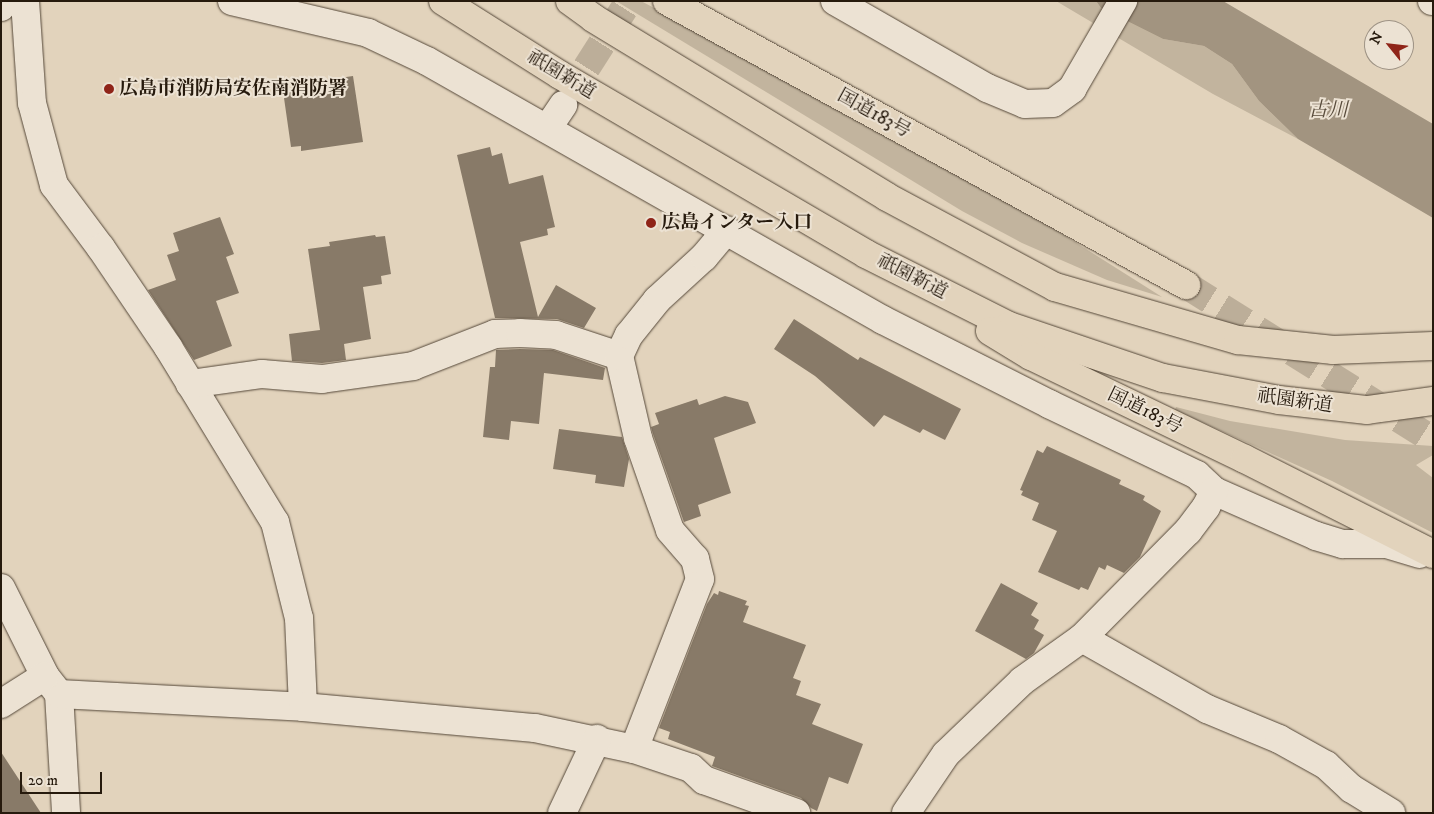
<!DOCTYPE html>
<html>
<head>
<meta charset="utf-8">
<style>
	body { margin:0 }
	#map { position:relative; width:1434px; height:814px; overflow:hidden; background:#e2d3bc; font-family:"IM FELL DW Pica","Noto Serif JP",serif }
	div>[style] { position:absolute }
	.green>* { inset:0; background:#c2b49e }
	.water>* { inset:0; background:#a29480 }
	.building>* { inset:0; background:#887a68 }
	.minor-tunnel>* { height:28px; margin-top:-14px; transform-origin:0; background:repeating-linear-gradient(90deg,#bcae99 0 28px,transparent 0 42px) }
	.highway-tunnel>* { height:28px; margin-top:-14px; transform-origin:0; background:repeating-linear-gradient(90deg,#bcae99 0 28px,transparent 0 42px) }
	.roads { filter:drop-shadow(0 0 1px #554839) drop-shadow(0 0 1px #554839) }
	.minor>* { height:28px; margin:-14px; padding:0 14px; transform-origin:14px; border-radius:14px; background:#ece2d3 }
	.highway>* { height:28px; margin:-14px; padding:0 14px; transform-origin:14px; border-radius:14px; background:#e2d3bc }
	.dots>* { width:14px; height:14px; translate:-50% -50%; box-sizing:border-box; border:2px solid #ece2d3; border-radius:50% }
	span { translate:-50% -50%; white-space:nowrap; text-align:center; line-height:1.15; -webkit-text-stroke:4px #ece2d3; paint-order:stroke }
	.street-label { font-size:19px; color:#261a0d }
	.poi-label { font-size:19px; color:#261a0d; font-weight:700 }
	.left { translate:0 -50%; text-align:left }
	.water-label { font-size:20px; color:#584b3b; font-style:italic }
	.frame { position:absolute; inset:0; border:2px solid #261a0d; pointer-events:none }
	.north { position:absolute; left:1364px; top:20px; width:50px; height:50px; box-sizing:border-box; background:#ece2d3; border:1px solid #9d9284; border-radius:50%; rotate:299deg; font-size:14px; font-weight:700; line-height:20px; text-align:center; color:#261a0d }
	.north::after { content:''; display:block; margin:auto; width:18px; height:22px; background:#8f2418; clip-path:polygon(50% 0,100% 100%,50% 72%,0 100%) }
	.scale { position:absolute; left:20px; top:772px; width:82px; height:22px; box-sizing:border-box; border:2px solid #261a0d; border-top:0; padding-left:6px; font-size:15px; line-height:18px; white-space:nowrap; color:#261a0d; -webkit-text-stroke:4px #ece2d3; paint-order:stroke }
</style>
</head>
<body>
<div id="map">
	<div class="green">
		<div style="clip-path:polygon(616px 1px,641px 1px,977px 180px,1162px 297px,1107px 280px,1022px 243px,962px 211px)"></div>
		<div style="clip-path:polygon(1056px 1px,1096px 1px,1101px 8px,1163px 39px,1204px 46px,1232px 64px,1259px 101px,1298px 139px,1213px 94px)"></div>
		<div style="clip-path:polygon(1176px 407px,1230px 421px,1345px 440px,1433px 446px,1433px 455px,1416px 465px,1433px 478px,1433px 533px,1332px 481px,1175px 410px)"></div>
	</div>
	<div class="water">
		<div style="clip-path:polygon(1096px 1px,1223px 1px,1433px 124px,1433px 218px,1298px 139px,1259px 101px,1232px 64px,1204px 46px,1163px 39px,1101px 8px)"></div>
	</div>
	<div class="building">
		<div style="clip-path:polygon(353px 76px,363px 142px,301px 151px,301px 146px,291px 147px,283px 91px,293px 90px,292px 85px)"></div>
		<div style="clip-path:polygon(490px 147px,492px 156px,502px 153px,509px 184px,543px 175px,555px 227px,547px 229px,548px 235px,520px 242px,538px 317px,556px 285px,596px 308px,584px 328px,557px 319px,495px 318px,457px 155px)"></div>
		<div style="clip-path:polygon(220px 217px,234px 254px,226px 257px,239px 293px,216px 301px,232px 346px,194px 360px,148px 290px,176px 280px,167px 255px,179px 251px,173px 233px)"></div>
		<div style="clip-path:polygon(375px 235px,376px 237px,385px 236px,391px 274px,381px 276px,382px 284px,363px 287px,371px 339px,344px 344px,346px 360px,322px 363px,292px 361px,289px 334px,320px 330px,308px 249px,330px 246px,329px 242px)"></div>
		<div style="clip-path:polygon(794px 319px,858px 360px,860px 357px,961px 409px,945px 440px,923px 429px,920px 433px,884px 415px,874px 427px,815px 376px,774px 349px)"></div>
		<div style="clip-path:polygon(520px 349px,553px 350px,605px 368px,603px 380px,544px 373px,539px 424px,511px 421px,509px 440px,483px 437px,490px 367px,495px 367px,496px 350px)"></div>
		<div style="clip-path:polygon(725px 396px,748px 402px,756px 423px,714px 438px,731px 493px,698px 505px,701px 516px,684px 522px,653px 434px,651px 427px,659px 424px,655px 413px,697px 399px,699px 405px)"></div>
		<div style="clip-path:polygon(559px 429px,622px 437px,629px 459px,624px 487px,595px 483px,596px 475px,553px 469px)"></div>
		<div style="clip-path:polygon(1047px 446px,1121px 480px,1119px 484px,1145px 496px,1143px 500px,1161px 511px,1140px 557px,1124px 573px,1107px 565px,1105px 570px,1099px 567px,1088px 590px,1081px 587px,1079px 590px,1038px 572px,1057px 531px,1032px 520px,1039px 503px,1021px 495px,1023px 491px,1020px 490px,1037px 450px,1043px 453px)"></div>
		<div style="clip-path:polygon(1001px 583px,1038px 603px,1031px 615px,1039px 620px,1034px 629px,1044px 635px,1034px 653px,1026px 659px,975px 631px)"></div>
		<div style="clip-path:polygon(719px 591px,747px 601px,745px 605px,749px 606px,743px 622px,806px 645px,793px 678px,801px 681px,796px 695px,821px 704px,812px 724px,863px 744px,848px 784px,829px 777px,817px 811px,811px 808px,801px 798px,712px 766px,715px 757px,668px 739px,670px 732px,659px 728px,707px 604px,714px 593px,718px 595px)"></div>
		<div style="clip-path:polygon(1px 752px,41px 813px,1px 813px)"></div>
	</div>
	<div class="minor-tunnel">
		<div style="left:564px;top:103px;width:121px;rotate:-57.5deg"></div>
	</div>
	<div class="highway-tunnel">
		<div style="left:1186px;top:285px;width:292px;rotate:32.1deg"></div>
	</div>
	<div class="roads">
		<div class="minor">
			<div style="left:25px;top:1px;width:102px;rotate:86.1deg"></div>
			<div style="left:32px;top:103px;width:85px;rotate:75deg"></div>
			<div style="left:54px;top:185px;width:79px;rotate:53.3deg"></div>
			<div style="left:101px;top:248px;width:120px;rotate:55.9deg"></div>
			<div style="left:168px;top:347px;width:205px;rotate:58.6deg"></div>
			<div style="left:275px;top:522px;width:99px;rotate:76deg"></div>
			<div style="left:299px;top:618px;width:89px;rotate:87.4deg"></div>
			<div style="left:232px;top:1px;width:140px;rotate:13.2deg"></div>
			<div style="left:368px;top:33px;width:65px;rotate:25.4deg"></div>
			<div style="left:427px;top:61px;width:524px;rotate:29.6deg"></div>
			<div style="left:883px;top:320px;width:186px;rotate:26.8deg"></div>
			<div style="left:1049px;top:404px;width:164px;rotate:25.6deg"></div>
			<div style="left:1197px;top:475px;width:23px;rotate:43deg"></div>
			<div style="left:1214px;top:491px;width:111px;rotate:23.8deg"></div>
			<div style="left:1316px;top:536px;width:28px;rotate:17deg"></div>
			<div style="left:1343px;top:544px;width:44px"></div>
			<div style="left:1387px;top:544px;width:34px;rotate:17deg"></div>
			<div style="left:835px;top:1px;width:175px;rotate:29.8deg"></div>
			<div style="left:987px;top:88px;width:41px;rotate:22.8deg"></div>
			<div style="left:1025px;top:104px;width:28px;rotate:-2deg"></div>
			<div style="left:1053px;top:103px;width:24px;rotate:-36deg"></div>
			<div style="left:1072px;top:89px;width:102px;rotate:-59.9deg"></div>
			<div style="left:1432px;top:1px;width:1px"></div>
			<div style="left:1px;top:7px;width:6px;rotate:-72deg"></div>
			<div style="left:547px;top:129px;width:29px;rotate:-56deg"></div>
			<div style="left:190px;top:384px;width:73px;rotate:-7.9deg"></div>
			<div style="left:262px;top:374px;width:60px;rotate:4.8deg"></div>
			<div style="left:322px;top:379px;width:92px;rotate:-8.1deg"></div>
			<div style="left:413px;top:366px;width:88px;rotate:-21.3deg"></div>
			<div style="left:495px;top:334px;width:25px;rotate:-2deg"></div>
			<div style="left:520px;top:333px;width:36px;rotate:3deg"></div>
			<div style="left:556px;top:335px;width:66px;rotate:18.4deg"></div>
			<div style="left:1px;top:588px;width:98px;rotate:63.4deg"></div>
			<div style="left:45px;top:676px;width:23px;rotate:52deg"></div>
			<div style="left:59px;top:694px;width:119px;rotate:86.6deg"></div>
			<div style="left:1082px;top:638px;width:144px;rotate:29.6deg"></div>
			<div style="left:1207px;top:709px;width:78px;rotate:22.6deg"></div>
			<div style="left:1279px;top:739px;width:54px;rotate:29deg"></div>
			<div style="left:1326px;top:765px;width:35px;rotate:43deg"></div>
			<div style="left:1352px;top:789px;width:46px;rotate:31.6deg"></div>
			<div style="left:59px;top:694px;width:244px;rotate:3deg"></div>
			<div style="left:303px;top:707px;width:233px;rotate:5.2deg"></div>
			<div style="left:535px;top:728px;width:101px;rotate:12deg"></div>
			<div style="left:634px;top:749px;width:60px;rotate:18.4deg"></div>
			<div style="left:691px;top:768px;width:18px;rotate:43deg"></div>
			<div style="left:704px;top:780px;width:98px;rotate:19.7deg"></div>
			<div style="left:1px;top:704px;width:52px;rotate:-32.5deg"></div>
			<div style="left:634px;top:749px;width:182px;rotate:-68.8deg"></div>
			<div style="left:700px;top:579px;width:21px;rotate:-104deg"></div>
			<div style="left:695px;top:559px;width:38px;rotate:-131deg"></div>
			<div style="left:670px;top:530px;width:97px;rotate:-109.2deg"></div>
			<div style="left:638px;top:438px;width:84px;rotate:-103deg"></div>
			<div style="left:619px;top:356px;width:23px;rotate:-65deg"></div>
			<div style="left:629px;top:335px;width:45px;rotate:-51.3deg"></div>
			<div style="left:657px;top:300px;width:64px;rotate:-42.5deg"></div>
			<div style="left:704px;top:257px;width:35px;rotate:-50deg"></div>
			<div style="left:562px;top:813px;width:82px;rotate:-64.7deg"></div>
			<div style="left:906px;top:813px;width:71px;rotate:-55.9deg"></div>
			<div style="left:946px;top:754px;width:105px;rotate:-43.8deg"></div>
			<div style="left:1022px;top:681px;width:74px;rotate:-35.6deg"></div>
			<div style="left:1082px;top:638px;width:151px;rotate:-45.3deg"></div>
			<div style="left:1188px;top:531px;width:30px;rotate:-53deg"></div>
			<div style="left:1206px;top:507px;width:18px;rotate:-63deg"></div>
		</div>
		<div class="highway">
			<div style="left:443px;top:1px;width:138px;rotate:32.3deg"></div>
			<div style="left:560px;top:75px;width:355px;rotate:30.3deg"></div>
			<div style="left:866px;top:254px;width:160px;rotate:26.7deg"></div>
			<div style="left:1009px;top:326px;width:163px;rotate:18.7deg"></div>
			<div style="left:1163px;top:378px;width:118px;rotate:10.7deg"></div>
			<div style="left:1279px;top:400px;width:89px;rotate:6.5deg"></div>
			<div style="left:1367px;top:410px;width:67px;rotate:-7.8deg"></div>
			<div style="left:570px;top:1px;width:29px;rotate:36deg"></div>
			<div style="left:593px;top:18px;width:344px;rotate:31.3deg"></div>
			<div style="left:887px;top:197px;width:191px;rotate:28.2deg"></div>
			<div style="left:1055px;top:287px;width:191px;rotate:16.2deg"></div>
			<div style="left:1238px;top:340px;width:96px;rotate:6deg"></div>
			<div style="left:1333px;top:350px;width:100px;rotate:-2.3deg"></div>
			<div style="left:667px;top:1px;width:592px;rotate:28.69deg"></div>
			<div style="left:990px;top:331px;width:48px;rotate:31.4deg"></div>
			<div style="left:1031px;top:356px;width:237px;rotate:25.7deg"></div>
			<div style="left:1245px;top:459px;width:211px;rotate:26.8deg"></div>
		</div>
	</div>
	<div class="dots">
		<div style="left:109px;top:89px;background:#8f2418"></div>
		<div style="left:651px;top:223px;background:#8f2418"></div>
	</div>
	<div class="street-label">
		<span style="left:561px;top:75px;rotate:31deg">祇園新道</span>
		<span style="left:874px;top:114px;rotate:29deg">国道183号</span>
		<span style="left:912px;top:277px;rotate:27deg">祇園新道</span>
		<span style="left:1295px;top:401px;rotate:8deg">祇園新道</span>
		<span style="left:1145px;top:411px;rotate:26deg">国道183号</span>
	</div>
	<div class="poi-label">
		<span class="left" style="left:119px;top:89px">広島市消防局安佐南消防署</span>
		<span class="left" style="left:661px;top:223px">広島インター入口</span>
	</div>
	<div class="water-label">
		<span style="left:1328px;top:110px">古川</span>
	</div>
	<div class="frame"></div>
	<div class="north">N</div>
	<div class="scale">20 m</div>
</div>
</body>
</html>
